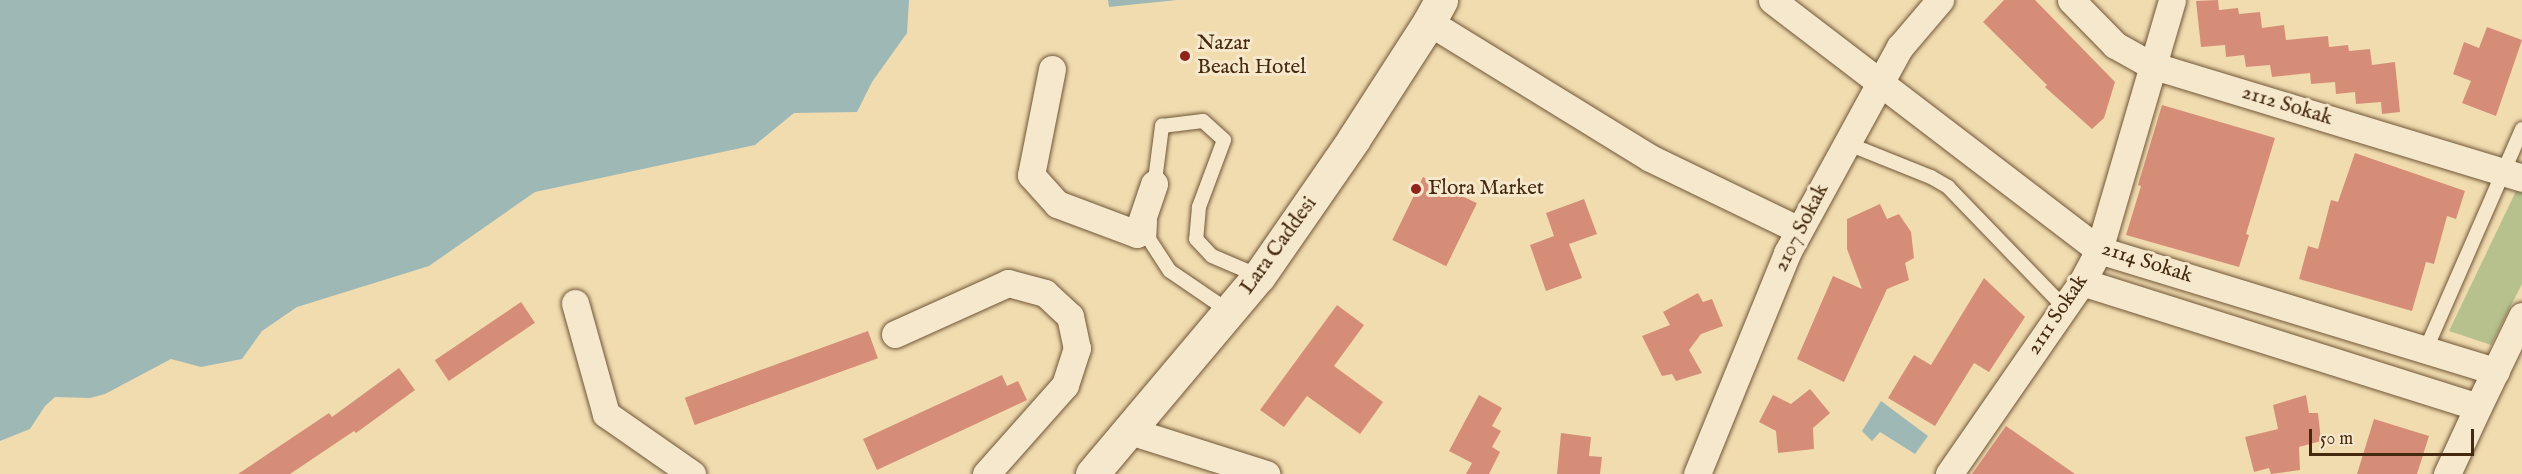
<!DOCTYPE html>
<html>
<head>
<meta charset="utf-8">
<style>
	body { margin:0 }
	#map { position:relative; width:2522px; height:474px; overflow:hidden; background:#f1dcb0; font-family:"IM FELL English",serif }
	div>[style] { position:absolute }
	.green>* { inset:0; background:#b6c18e }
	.water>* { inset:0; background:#9eb9b5 }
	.building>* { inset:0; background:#d68d77; transform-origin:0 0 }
	.roads { filter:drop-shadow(0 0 2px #705637) drop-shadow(0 0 2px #705637) }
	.service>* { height:14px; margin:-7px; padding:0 7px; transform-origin:7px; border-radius:7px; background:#f6e8cc }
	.minor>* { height:27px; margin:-13.5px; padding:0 13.5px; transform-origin:13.5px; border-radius:13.5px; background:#f6e8cc }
	.tertiary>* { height:33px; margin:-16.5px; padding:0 16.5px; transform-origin:16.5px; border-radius:16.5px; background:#f6e8cc }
	.dots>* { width:16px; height:16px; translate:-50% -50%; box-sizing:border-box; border:3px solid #f6e8cc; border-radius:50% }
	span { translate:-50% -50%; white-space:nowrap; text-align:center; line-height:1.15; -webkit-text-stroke:6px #f6e8cc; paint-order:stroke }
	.poi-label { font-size:21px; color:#45290f }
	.left { translate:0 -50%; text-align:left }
	.street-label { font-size:21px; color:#45290f }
	.scale { position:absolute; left:2309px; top:429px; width:165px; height:27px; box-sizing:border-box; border:3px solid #45290f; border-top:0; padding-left:8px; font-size:18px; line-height:21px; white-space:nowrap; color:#45290f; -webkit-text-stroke:4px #f6e8cc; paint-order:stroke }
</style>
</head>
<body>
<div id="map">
	<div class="green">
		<div style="clip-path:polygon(2517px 189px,2522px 191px,2522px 284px,2491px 345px,2449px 331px)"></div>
	</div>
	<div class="water">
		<div style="clip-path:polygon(0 0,909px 0,907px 33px,872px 82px,857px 112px,794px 113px,755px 145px,535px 192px,429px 266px,297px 307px,262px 331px,242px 359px,201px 367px,171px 359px,105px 394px,90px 398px,55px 397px,45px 406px,30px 429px,0 441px)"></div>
		<div style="clip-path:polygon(1108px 0,1177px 0,1109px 7px)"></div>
		<div style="clip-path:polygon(1881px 401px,1928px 436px,1915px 454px,1880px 432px,1872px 441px,1862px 431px)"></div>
	</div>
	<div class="building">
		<div style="clip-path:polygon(2004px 0,2035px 0,2115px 82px,2104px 118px,2092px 129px,2045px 87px,2047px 85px,1983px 22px)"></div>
		<div style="clip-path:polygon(2218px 0,2219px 10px,2238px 8px,2239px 14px,2260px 12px,2262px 28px,2284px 25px,2286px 40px,2328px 36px,2329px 47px,2348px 45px,2349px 51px,2370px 49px,2372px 65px,2395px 62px,2400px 112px,2382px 114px,2381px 102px,2356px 104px,2355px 92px,2336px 94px,2335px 82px,2311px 84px,2310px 73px,2272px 77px,2270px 65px,2246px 67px,2244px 55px,2226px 57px,2225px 45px,2201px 47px,2196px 1px)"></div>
		<div style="clip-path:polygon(2487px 27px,2522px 40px,2496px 116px,2462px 103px,2471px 81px,2453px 74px,2464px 42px,2479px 48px)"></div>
		<div style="clip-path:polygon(2162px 105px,2275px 138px,2246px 234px,2249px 235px,2239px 267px,2126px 235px,2141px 186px,2138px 185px)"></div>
		<div style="clip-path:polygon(2355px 153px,2465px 191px,2456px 219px,2447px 216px,2434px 264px,2426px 262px,2412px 311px,2299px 279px,2308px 246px,2318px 249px,2331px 200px,2338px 202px)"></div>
		<div style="left:1423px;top:177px;width:60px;height:70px;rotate:26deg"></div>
		<div style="clip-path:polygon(1584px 199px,1597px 234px,1569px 244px,1582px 278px,1546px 291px,1530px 245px,1554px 236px,1546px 213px)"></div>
		<div style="clip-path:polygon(1880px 204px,1887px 219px,1899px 214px,1911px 232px,1914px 258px,1905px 263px,1909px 280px,1887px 289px,1844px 382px,1797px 359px,1833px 276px,1862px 289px,1847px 249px,1847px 219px)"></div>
		<div style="clip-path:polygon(1984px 278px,2025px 317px,1989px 372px,1974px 363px,1935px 426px,1888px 398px,1914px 355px,1931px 365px)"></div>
		<div style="clip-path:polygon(1698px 293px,1703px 302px,1712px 299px,1723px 326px,1701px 334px,1689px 350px,1702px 373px,1676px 381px,1672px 374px,1662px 376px,1642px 336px,1670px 325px,1663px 312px)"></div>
		<div style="left:521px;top:302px;width:25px;height:104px;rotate:56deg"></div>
		<div style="clip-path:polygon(1337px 305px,1364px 325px,1334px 366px,1383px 402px,1360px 434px,1307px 396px,1284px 427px,1260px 410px)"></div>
		<div style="left:868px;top:331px;width:29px;height:195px;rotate:70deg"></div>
		<div style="clip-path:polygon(399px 368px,415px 390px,356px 433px,354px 431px,290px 474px,238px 474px,329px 413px,332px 417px)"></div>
		<div style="clip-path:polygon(1002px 375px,1007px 386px,1018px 381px,1027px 400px,877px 470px,863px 439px)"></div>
		<div style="clip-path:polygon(1810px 389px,1830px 413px,1813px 428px,1814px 449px,1778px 453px,1776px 431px,1759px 422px,1773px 395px,1791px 404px)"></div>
		<div style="clip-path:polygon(1479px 395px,1502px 408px,1492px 426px,1501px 431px,1492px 447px,1500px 452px,1489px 474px,1466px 474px,1472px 463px,1449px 451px)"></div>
		<div style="clip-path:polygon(2306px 395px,2309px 413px,2318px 413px,2321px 441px,2299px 447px,2300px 470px,2271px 474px,2269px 468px,2254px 472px,2245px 437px,2278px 429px,2273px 405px)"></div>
		<div style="clip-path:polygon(2374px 419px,2429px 436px,2417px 474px,2357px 474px)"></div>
		<div style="clip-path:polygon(2006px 426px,2075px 474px,1972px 474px)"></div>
		<div style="clip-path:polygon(1561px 433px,1591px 437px,1589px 456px,1602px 457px,1600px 474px,1557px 474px)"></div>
	</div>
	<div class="roads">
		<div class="service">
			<div style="left:1846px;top:143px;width:92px;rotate:21.8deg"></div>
			<div style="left:1931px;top:177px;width:20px;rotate:30deg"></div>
			<div style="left:1948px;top:187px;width:167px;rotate:46deg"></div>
			<div style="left:1154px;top:188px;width:63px;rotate:-82.6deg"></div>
			<div style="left:1162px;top:126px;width:41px;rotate:-7deg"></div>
			<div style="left:1203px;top:121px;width:28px;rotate:42deg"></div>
			<div style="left:1224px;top:140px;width:72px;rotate:110.5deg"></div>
			<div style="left:1199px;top:207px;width:32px;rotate:95deg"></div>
			<div style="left:1196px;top:239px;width:23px;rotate:47deg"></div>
			<div style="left:1212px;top:256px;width:51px;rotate:23.1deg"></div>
			<div style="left:1150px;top:222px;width:17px;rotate:93deg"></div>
			<div style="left:1149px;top:239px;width:38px;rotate:57deg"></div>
			<div style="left:1170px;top:271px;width:73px;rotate:34.3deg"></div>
			<div style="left:2426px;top:349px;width:240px;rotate:-66.4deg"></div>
		</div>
		<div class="minor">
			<div style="left:1772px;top:0;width:412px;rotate:37.4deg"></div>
			<div style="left:2099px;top:250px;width:415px;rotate:17deg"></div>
			<div style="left:2071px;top:0;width:63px;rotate:45.6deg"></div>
			<div style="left:2115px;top:45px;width:41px;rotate:29.1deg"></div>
			<div style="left:2151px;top:65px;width:388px;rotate:16.9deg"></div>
			<div style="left:1429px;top:22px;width:259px;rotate:31.6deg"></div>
			<div style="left:1650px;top:158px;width:165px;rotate:25.8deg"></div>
			<div style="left:1052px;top:69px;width:108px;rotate:101.2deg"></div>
			<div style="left:1031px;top:175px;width:39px;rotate:48deg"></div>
			<div style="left:1057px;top:204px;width:85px;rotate:20.6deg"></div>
			<div style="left:1137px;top:234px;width:53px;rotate:-71.2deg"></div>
			<div style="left:2082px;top:282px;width:415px;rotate:17.5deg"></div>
			<div style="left:2478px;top:407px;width:74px;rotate:114.8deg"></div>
			<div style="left:575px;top:303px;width:115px;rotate:74.4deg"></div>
			<div style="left:606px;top:414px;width:105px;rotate:34.9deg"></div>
			<div style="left:895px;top:334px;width:124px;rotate:-24.3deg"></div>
			<div style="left:1008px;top:283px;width:38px;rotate:15deg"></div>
			<div style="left:1045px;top:293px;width:34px;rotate:43deg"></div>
			<div style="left:1070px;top:316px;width:33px;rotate:78deg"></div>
			<div style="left:1077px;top:348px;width:39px;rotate:108deg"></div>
			<div style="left:1065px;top:385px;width:119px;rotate:131.6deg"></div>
			<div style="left:2478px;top:407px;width:101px;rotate:-64.2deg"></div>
			<div style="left:1130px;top:431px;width:143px;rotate:17.5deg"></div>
			<div style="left:1697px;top:474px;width:239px;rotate:-67.8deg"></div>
			<div style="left:1787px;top:253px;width:235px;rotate:-61.3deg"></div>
			<div style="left:1900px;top:47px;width:62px;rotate:-49.6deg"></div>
			<div style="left:1949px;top:474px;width:234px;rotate:-55.3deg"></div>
			<div style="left:2082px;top:282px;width:36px;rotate:-62deg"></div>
			<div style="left:2099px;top:250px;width:260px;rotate:-73.7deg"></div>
		</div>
		<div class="tertiary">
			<div style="left:1092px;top:474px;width:259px;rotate:-49.9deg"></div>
			<div style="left:1259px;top:276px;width:165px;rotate:-55.3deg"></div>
			<div style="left:1353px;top:140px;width:140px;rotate:-57.2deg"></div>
			<div style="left:1429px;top:22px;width:25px;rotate:-61deg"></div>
		</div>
	</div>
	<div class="dots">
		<div style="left:1185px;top:56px;background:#8f2418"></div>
		<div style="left:1416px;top:189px;background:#8f2418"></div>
	</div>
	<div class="poi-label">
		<span class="left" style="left:1197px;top:56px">Nazar<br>Beach Hotel</span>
		<span class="left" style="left:1428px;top:189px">Flora Market</span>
	</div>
	<div class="street-label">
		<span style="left:2287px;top:106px;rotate:17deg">2112 Sokak</span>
		<span style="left:1802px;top:228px;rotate:-63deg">2107 Sokak</span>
		<span style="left:1279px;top:246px;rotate:-54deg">Lara Caddesi</span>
		<span style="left:2147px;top:263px;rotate:18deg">2114 Sokak</span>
		<span style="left:2058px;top:315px;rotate:-56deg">2111 Sokak</span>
	</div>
	<div class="scale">50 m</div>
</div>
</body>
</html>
